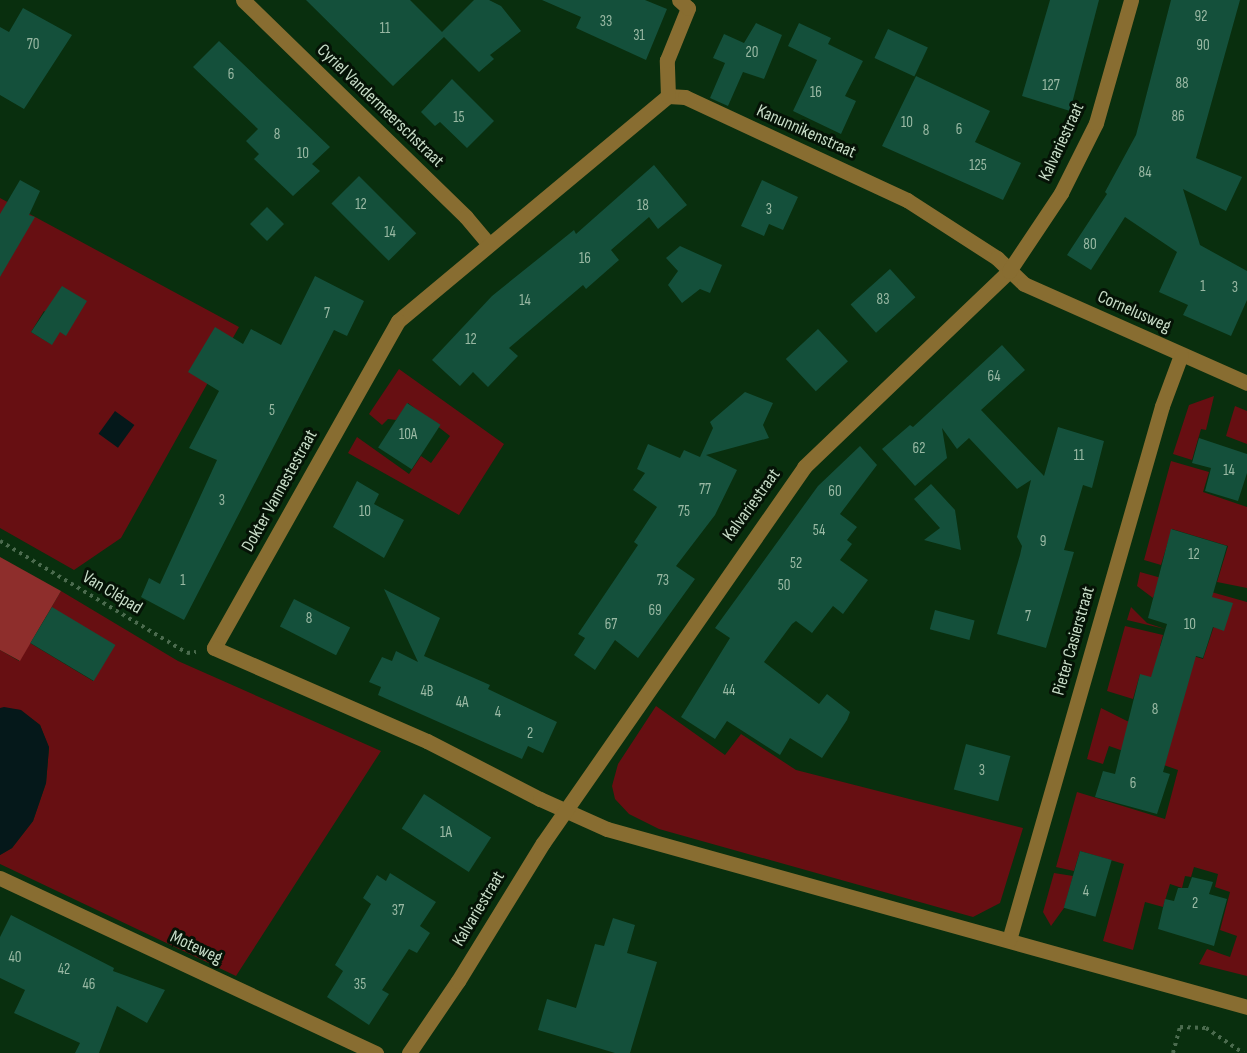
<!DOCTYPE html>
<html>
<head>
<meta charset="utf-8">
<style>
	body { margin:0 }
	#map { position:relative; width:1247px; height:1053px; overflow:hidden; background:#092f0e; font-family:"Sofia Sans Condensed",sans-serif }
	div>[style] { position:absolute }
	.green>* { inset:0; background:#670f12 }
	.forest>* { inset:0; background:#8e2e2c }
	.water>* { inset:0; background:#05181a; transform-origin:0 0 }
	.building>* { inset:0; background:#14503b; transform-origin:0 0 }
	.path>* { height:4px; margin-top:-2px; transform-origin:0; background:repeating-linear-gradient(90deg,#4b6b4e 0 3px,transparent 0 7.5px) }
	.minor>* { height:15px; margin:-7.5px; padding:0 7.5px; transform-origin:7.5px; border-radius:7.5px; background:#886d31 }
	span { translate:-50% -50%; white-space:nowrap; text-align:center; line-height:1.15; -webkit-text-stroke:6px #051306; paint-order:stroke }
	.number-label { font-size:15px; color:#9ab9a4 }
	.number-label span { -webkit-text-stroke-width:0 }
	.street-label { font-size:18px; color:#c7dcc7 }
</style>
</head>
<body>
<div id="map">
	<div class="green">
		<div style="clip-path:polygon(evenodd,0 198px,239px 327px,121px 538px,74px 570px,0 528px,0 198px,44px 311px,64px 324px,51px 344px,31px 332px,44px 311px)"></div>
		<div style="clip-path:polygon(399px 369px,504px 444px,459px 515px,348px 453px,357px 437px,409px 474px,421px 456px,431px 463px,450px 436px,408px 403px,396px 420px,388px 419px,382px 425px,369px 414px)"></div>
		<div style="clip-path:polygon(1214px 396px,1206px 430px,1201px 429px,1192px 460px,1173px 454px,1189px 405px)"></div>
		<div style="clip-path:polygon(1235px 406px,1247px 411px,1247px 444px,1226px 436px)"></div>
		<div style="clip-path:polygon(1171px 461px,1209px 472px,1203px 492px,1247px 507px,1247px 588px,1217px 582px,1228px 546px,1172px 529px,1161px 565px,1144px 560px)"></div>
		<div style="clip-path:polygon(1140px 572px,1247px 602px,1247px 976px,1199px 964px,1207px 949px,1230px 957px,1237px 936px,1220px 930px,1230px 892px,1215px 887px,1218px 874px,1194px 867px,1191px 877px,1185px 876px,1182px 888px,1170px 884px,1163px 907px,1145px 902px,1133px 950px,1103px 941px,1124px 864px,1080px 851px,1074px 871px,1056px 867px,1077px 792px,1165px 819px,1178px 770px,1109px 746px,1103px 764px,1087px 759px,1101px 708px,1127px 721px,1173px 734px,1140px 674px,1133px 699px,1107px 691px,1125px 626px,1163px 635px,1160px 646px,1203px 659px,1218px 614px,1155px 593px,1153px 598px,1137px 586px)"></div>
		<div style="clip-path:polygon(61px 591px,178px 661px,381px 751px,236px 976px,0 864px,0 855px,12px 848px,33px 821px,46px 783px,49px 748px,40px 725px,20px 710px,0 708px,0 650px,19px 661px,30px 643px,93px 681px,110px 653px,47px 615px)"></div>
		<div style="clip-path:polygon(1131px 607px,1147px 623px,1165px 629px,1127px 620px)"></div>
		<div style="clip-path:polygon(656px 706px,725px 755px,741px 734px,796px 770px,1023px 828px,1000px 903px,973px 917px,659px 829px,629px 814px,615px 799px,612px 786px,618px 764px)"></div>
		<div style="clip-path:polygon(1054px 873px,1073px 876px,1064px 908px,1051px 926px,1043px 912px)"></div>
	</div>
	<div class="forest">
		<div style="clip-path:polygon(0 557px,61px 591px,20px 661px,0 650px)"></div>
	</div>
	<div class="water">
		<div style="left:115px;top:411px;width:24px;height:28px;rotate:36deg"></div>
		<div style="clip-path:polygon(4px 707px,21px 710px,40px 725px,49px 747px,46px 783px,33px 821px,12px 848px,0 855px,0 708px)"></div>
	</div>
	<div class="building">
		<div style="clip-path:polygon(306px 0,410px 0,442px 32px,474px 0,489px 0,501px 6px,521px 31px,490px 55px,494px 59px,479px 72px,444px 37px,393px 86px)"></div>
		<div style="clip-path:polygon(542px 0,645px 0,667px 9px,646px 60px,576px 28px,581px 17px)"></div>
		<div style="clip-path:polygon(1050px 0,1099px 0,1070px 111px,1022px 96px)"></div>
		<div style="clip-path:polygon(1171px 0,1240px 0,1196px 158px,1242px 177px,1226px 211px,1183px 189px,1200px 245px,1247px 271px,1247px 300px,1231px 336px,1183px 315px,1188px 305px,1159px 292px,1177px 252px,1125px 217px,1091px 270px,1067px 255px,1107px 194px,1105px 192px,1136px 135px)"></div>
		<div style="clip-path:polygon(23px 8px,72px 35px,24px 109px,0 95px,0 27px,9px 32px)"></div>
		<div style="clip-path:polygon(756px 23px,782px 35px,764px 79px,743px 72px,728px 106px,710px 98px,725px 63px,713px 58px,724px 34px,744px 43px)"></div>
		<div style="clip-path:polygon(799px 23px,831px 38px,828px 44px,863px 61px,845px 96px,856px 101px,841px 134px,793px 111px,817px 60px,788px 46px)"></div>
		<div style="left:888px;top:29px;width:44px;height:32px;rotate:25deg"></div>
		<div style="clip-path:polygon(219px 41px,330px 147px,312px 164px,320px 171px,293px 196px,254px 159px,259px 154px,246px 141px,258px 129px,193px 67px)"></div>
		<div style="clip-path:polygon(916px 76px,990px 111px,975px 142px,1021px 163px,1003px 200px,882px 146px)"></div>
		<div style="clip-path:polygon(452px 79px,494px 121px,467px 148px,440px 122px,435px 126px,421px 112px)"></div>
		<div style="clip-path:polygon(654px 165px,687px 205px,658px 229px,649px 217px,611px 250px,619px 260px,586px 289px,583px 285px,509px 348px,518px 356px,488px 387px,473px 372px,460px 386px,432px 360px,492px 296px,574px 230px,576px 234px)"></div>
		<div style="left:359px;top:176px;width:81px;height:39px;rotate:45deg"></div>
		<div style="clip-path:polygon(20px 180px,40px 191px,29px 215px,35px 217px,0 277px,0 214px)"></div>
		<div style="clip-path:polygon(762px 180px,798px 197px,783px 230px,769px 224px,764px 236px,741px 226px)"></div>
		<div style="left:267px;top:207px;width:24px;height:24px;rotate:45deg"></div>
		<div style="clip-path:polygon(680px 246px,722px 265px,710px 293px,700px 289px,682px 303px,668px 285px,678px 271px,666px 258px)"></div>
		<div style="left:890px;top:269px;width:38px;height:53px;rotate:48deg"></div>
		<div style="clip-path:polygon(315px 276px,364px 301px,347px 336px,334px 330px,184px 620px,141px 597px,149px 578px,160px 584px,217px 460px,189px 448px,219px 391px,188px 372px,215px 327px,243px 344px,251px 329px,281px 345px)"></div>
		<div style="clip-path:polygon(62px 286px,87px 301px,66px 336px,60px 332px,52px 345px,31px 332px)"></div>
		<div style="left:818px;top:329px;width:44px;height:44px;rotate:47deg"></div>
		<div style="clip-path:polygon(1002px 345px,1025px 370px,981px 410px,1044px 476px,1058px 427px,1104px 441px,1092px 488px,1083px 485px,1064px 550px,1074px 552px,1046px 648px,997px 634px,1020px 555px,1022px 546px,1017px 537px,1031px 480px,1017px 489px,969px 438px,957px 449px,942px 428px,947px 458px,915px 486px,882px 449px,910px 425px,913px 427px)"></div>
		<div style="clip-path:polygon(745px 392px,773px 403px,763px 425px,769px 438px,706px 455px,737px 470px,715px 515px,676px 566px,695px 579px,638px 658px,615px 640px,595px 670px,574px 655px,585px 638px,578px 634px,638px 545px,634px 542px,657px 507px,633px 490px,645px 473px,637px 469px,648px 444px,680px 458px,684px 450px,700px 457px,713px 428px,710px 422px)"></div>
		<div style="left:407px;top:403px;width:40px;height:53px;rotate:33deg"></div>
		<div style="clip-path:polygon(1199px 438px,1247px 454px,1247px 473px,1238px 501px,1205px 491px,1211px 468px,1192px 463px)"></div>
		<div style="clip-path:polygon(860px 446px,877px 465px,840px 514px,857px 527px,847px 540px,852px 544px,840px 560px,868px 580px,843px 614px,833px 606px,812px 633px,796px 621px,792px 624px,764px 662px,819px 704px,827px 694px,850px 712px,847px 720px,822px 758px,790px 738px,780px 755px,727px 721px,715px 739px,681px 717px,730px 638px,715px 628px,818px 486px)"></div>
		<div style="clip-path:polygon(357px 481px,379px 494px,374px 504px,404px 520px,384px 558px,333px 527px)"></div>
		<div style="clip-path:polygon(931px 484px,955px 510px,961px 550px,924px 540px,940px 528px,914px 499px)"></div>
		<div style="clip-path:polygon(1171px 529px,1227px 546px,1212px 597px,1233px 603px,1224px 631px,1213px 627px,1203px 658px,1196px 656px,1163px 772px,1170px 774px,1157px 814px,1095px 797px,1103px 771px,1115px 774px,1140px 674px,1151px 677px,1167px 624px,1148px 618px)"></div>
		<div style="clip-path:polygon(384px 589px,440px 618px,424px 656px,490px 685px,488px 689px,557px 722px,543px 753px,528px 746px,522px 759px,378px 695px,381px 687px,369px 682px,382px 657px,392px 661px,396px 651px,418px 662px)"></div>
		<div style="left:294px;top:599px;width:63px;height:31px;rotate:27deg"></div>
		<div style="left:52px;top:607px;width:74px;height:42px;rotate:31deg"></div>
		<div style="left:935px;top:610px;width:41px;height:20px;rotate:15deg"></div>
		<div style="left:966px;top:744px;width:46px;height:47px;rotate:15deg"></div>
		<div style="left:424px;top:794px;width:80px;height:41px;rotate:33deg"></div>
		<div style="left:1080px;top:851px;width:33px;height:59px;rotate:16deg"></div>
		<div style="clip-path:polygon(390px 873px,436px 902px,420px 926px,430px 933px,417px 953px,409px 949px,382px 990px,389px 994px,369px 1025px,327px 997px,343px 971px,335px 965px,371px 904px,363px 898px,377px 875px,386px 881px)"></div>
		<div style="clip-path:polygon(1192px 877px,1213px 882px,1209px 894px,1227px 899px,1214px 946px,1158px 929px,1165px 899px,1174px 901px,1178px 888px,1188px 888px)"></div>
		<div style="clip-path:polygon(11px 915px,114px 968px,113px 971px,165px 990px,147px 1023px,117px 1006px,99px 1053px,75px 1053px,80px 1043px,14px 1013px,25px 990px,0 978px,0 937px)"></div>
		<div style="clip-path:polygon(613px 918px,635px 925px,627px 953px,657px 962px,630px 1053px,615px 1053px,538px 1030px,547px 999px,576px 1008px,595px 944px,604px 946px)"></div>
	</div>
	<div class="path">
		<div style="left:0;top:541px;width:218px;rotate:30.9deg"></div>
		<div style="left:187px;top:653px;width:9px;rotate:-6deg"></div>
		<div style="left:1173px;top:1053px;width:27px;rotate:-75deg"></div>
		<div style="left:1180px;top:1027px;width:26px;rotate:2deg"></div>
		<div style="left:1206px;top:1028px;width:45px;rotate:34deg"></div>
	</div>
	<div class="minor">
		<div style="left:243px;top:0;width:311px;rotate:44.2deg"></div>
		<div style="left:466px;top:217px;width:34px;rotate:50deg"></div>
		<div style="left:668px;top:96px;width:351px;rotate:140.2deg"></div>
		<div style="left:398px;top:321px;width:375px;rotate:119.4deg"></div>
		<div style="left:214px;top:648px;width:232px;rotate:23.6deg"></div>
		<div style="left:427px;top:741px;width:127px;rotate:27.2deg"></div>
		<div style="left:540px;top:799px;width:73px;rotate:24.1deg"></div>
		<div style="left:607px;top:829px;width:664px;rotate:15.54deg"></div>
		<div style="left:668px;top:96px;width:17px;rotate:3deg"></div>
		<div style="left:685px;top:97px;width:245px;rotate:24.9deg"></div>
		<div style="left:907px;top:200px;width:107px;rotate:32.8deg"></div>
		<div style="left:997px;top:258px;width:37px;rotate:44deg"></div>
		<div style="left:1024px;top:284px;width:244px;rotate:23.9deg"></div>
		<div style="left:668px;top:96px;width:36px;rotate:-92deg"></div>
		<div style="left:667px;top:60px;width:56px;rotate:-68deg"></div>
		<div style="left:688px;top:8px;width:12px;rotate:-138deg"></div>
		<div style="left:0;top:878px;width:415px;rotate:25deg"></div>
		<div style="left:1009px;top:940px;width:555px;rotate:-74.01deg"></div>
		<div style="left:1162px;top:406px;width:54px;rotate:-69.6deg"></div>
		<div style="left:409px;top:1053px;width:87px;rotate:-55.8deg"></div>
		<div style="left:458px;top:981px;width:162px;rotate:-58.4deg"></div>
		<div style="left:543px;top:843px;width:458px;rotate:-55.2deg"></div>
		<div style="left:804px;top:467px;width:284px;rotate:-43.7deg"></div>
		<div style="left:1009px;top:271px;width:94px;rotate:-56.3deg"></div>
		<div style="left:1061px;top:193px;width:78px;rotate:-63.4deg"></div>
		<div style="left:1096px;top:123px;width:128px;rotate:-74.1deg"></div>
	</div>
	<div class="number-label">
		<span style="left:1201px;top:17px">92</span>
		<span style="left:606px;top:22px">33</span>
		<span style="left:385px;top:29px">11</span>
		<span style="left:639px;top:36px">31</span>
		<span style="left:33px;top:45px">70</span>
		<span style="left:1203px;top:46px">90</span>
		<span style="left:752px;top:53px">20</span>
		<span style="left:231px;top:75px">6</span>
		<span style="left:1182px;top:84px">88</span>
		<span style="left:1051px;top:86px">127</span>
		<span style="left:816px;top:93px">16</span>
		<span style="left:1178px;top:117px">86</span>
		<span style="left:459px;top:118px">15</span>
		<span style="left:907px;top:123px">10</span>
		<span style="left:959px;top:130px">6</span>
		<span style="left:926px;top:131px">8</span>
		<span style="left:277px;top:135px">8</span>
		<span style="left:303px;top:154px">10</span>
		<span style="left:978px;top:166px">125</span>
		<span style="left:1145px;top:173px">84</span>
		<span style="left:361px;top:205px">12</span>
		<span style="left:643px;top:206px">18</span>
		<span style="left:769px;top:210px">3</span>
		<span style="left:390px;top:233px">14</span>
		<span style="left:1090px;top:245px">80</span>
		<span style="left:585px;top:259px">16</span>
		<span style="left:1203px;top:287px">1</span>
		<span style="left:1235px;top:288px">3</span>
		<span style="left:883px;top:300px">83</span>
		<span style="left:525px;top:301px">14</span>
		<span style="left:327px;top:314px">7</span>
		<span style="left:471px;top:340px">12</span>
		<span style="left:994px;top:377px">64</span>
		<span style="left:272px;top:411px">5</span>
		<span style="left:408px;top:435px">10A</span>
		<span style="left:919px;top:449px">62</span>
		<span style="left:1079px;top:456px">11</span>
		<span style="left:1229px;top:471px">14</span>
		<span style="left:705px;top:490px">77</span>
		<span style="left:835px;top:492px">60</span>
		<span style="left:222px;top:501px">3</span>
		<span style="left:365px;top:512px">10</span>
		<span style="left:684px;top:512px">75</span>
		<span style="left:819px;top:531px">54</span>
		<span style="left:1043px;top:542px">9</span>
		<span style="left:1194px;top:555px">12</span>
		<span style="left:796px;top:564px">52</span>
		<span style="left:183px;top:581px">1</span>
		<span style="left:663px;top:581px">73</span>
		<span style="left:784px;top:586px">50</span>
		<span style="left:655px;top:611px">69</span>
		<span style="left:1028px;top:617px">7</span>
		<span style="left:309px;top:619px">8</span>
		<span style="left:611px;top:625px">67</span>
		<span style="left:1190px;top:625px">10</span>
		<span style="left:729px;top:691px">44</span>
		<span style="left:427px;top:692px">4B</span>
		<span style="left:462px;top:703px">4A</span>
		<span style="left:1155px;top:710px">8</span>
		<span style="left:498px;top:713px">4</span>
		<span style="left:530px;top:734px">2</span>
		<span style="left:982px;top:771px">3</span>
		<span style="left:1133px;top:784px">6</span>
		<span style="left:446px;top:833px">1A</span>
		<span style="left:1086px;top:892px">4</span>
		<span style="left:1195px;top:904px">2</span>
		<span style="left:398px;top:911px">37</span>
		<span style="left:15px;top:958px">40</span>
		<span style="left:64px;top:970px">42</span>
		<span style="left:89px;top:985px">46</span>
		<span style="left:360px;top:985px">35</span>
	</div>
	<div class="street-label">
		<span style="left:380px;top:106px;rotate:44deg">Cyriel Vandermeerschstraat</span>
		<span style="left:806px;top:132px;rotate:24deg">Kanunnikenstraat</span>
		<span style="left:1062px;top:142px;rotate:-65deg">Kalvariestraat</span>
		<span style="left:1134px;top:312px;rotate:24deg">Cornelusweg</span>
		<span style="left:280px;top:491px;rotate:-61deg">Dokter Vannestestraat</span>
		<span style="left:752px;top:505px;rotate:-54deg">Kalvariestraat</span>
		<span style="left:112px;top:593px;rotate:31deg">Van Clépad</span>
		<span style="left:1074px;top:641px;rotate:-74deg">Pieter Casierstraat</span>
		<span style="left:479px;top:909px;rotate:-59deg">Kalvariestraat</span>
		<span style="left:196px;top:948px;rotate:25deg">Moteweg</span>
	</div>
</div>
</body>
</html>
